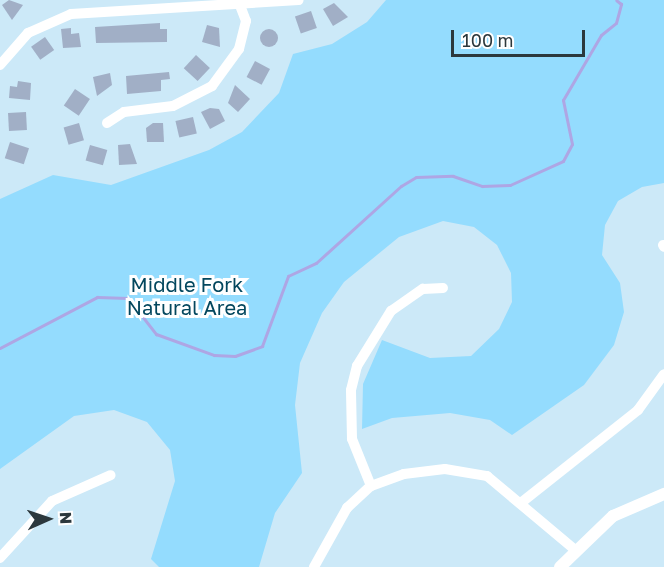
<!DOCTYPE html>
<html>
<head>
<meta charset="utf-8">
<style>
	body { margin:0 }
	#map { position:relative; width:664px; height:567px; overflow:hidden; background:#cce9f8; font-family:"Golos Text",sans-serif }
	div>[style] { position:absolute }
	.green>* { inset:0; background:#94dcfe }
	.stream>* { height:3px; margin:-1.5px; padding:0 1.5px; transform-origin:1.5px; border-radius:1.5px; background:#aea6e4 }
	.building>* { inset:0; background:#a1afc6; transform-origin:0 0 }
	.round { border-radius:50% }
	.minor>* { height:10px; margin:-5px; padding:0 5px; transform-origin:5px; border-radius:5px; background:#fff }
	.tertiary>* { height:12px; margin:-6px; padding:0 6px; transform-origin:6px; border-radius:6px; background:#fff }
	span { translate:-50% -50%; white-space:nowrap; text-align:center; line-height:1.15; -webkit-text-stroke:6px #fff; paint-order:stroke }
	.park-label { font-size:20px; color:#03475e }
	.north { position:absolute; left:18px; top:489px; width:60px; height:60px; -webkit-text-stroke:4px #fff; paint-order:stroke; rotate:87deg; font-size:16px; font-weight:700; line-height:24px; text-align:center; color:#2c383d }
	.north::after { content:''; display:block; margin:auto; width:21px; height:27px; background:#2c383d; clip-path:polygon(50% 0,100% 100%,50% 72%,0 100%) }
	.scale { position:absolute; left:451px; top:30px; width:134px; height:27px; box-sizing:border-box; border:3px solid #2c383d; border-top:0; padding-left:8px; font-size:18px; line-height:21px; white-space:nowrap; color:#2c383d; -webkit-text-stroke:4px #fff; paint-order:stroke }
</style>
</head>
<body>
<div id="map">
	<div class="green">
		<div style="clip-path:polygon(386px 0,664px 0,664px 183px,642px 187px,618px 201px,605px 225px,602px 255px,620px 283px,624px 312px,614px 345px,584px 385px,512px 435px,490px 420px,450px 413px,392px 418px,362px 429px,363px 384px,382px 340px,430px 358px,471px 356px,499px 329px,512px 302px,511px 273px,497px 245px,474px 227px,443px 221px,399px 237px,344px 282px,322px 313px,300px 363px,295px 405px,302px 473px,275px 513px,259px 567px,159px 567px,151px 559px,175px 481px,170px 450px,147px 422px,114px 410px,74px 416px,0 469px,0 199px,53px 175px,111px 185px,209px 150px,242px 132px,279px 93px,293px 54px,332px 44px,367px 22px)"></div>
	</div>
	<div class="stream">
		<div style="left:0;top:348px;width:110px;rotate:-27.7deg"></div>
		<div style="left:97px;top:297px;width:31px;rotate:2deg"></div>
		<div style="left:128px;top:298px;width:46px;rotate:52.1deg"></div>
		<div style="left:156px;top:334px;width:62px;rotate:19.9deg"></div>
		<div style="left:214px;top:355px;width:21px;rotate:3deg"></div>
		<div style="left:235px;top:356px;width:29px;rotate:-20deg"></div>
		<div style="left:262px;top:346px;width:75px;rotate:-69.6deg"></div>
		<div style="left:288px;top:276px;width:31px;rotate:-25deg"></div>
		<div style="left:316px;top:263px;width:115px;rotate:-42.2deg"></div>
		<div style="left:401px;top:186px;width:17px;rotate:-31deg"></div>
		<div style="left:416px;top:177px;width:37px;rotate:-2deg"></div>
		<div style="left:453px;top:176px;width:31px;rotate:19deg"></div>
		<div style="left:482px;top:186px;width:28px;rotate:-2deg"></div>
		<div style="left:510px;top:185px;width:58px;rotate:-24.4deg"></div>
		<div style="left:563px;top:161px;width:19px;rotate:-62deg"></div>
		<div style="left:572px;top:144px;width:45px;rotate:-101.6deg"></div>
		<div style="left:563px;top:100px;width:75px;rotate:-59.7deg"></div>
		<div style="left:601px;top:35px;width:19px;rotate:-39deg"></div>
		<div style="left:616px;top:23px;width:20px;rotate:-75deg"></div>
		<div style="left:621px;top:4px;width:6px;rotate:-141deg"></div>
	</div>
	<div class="building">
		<div style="clip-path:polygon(9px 0,23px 5px,12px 20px,2px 5px)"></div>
		<div style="clip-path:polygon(334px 3px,348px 17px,333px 26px,323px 9px)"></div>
		<div style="left:311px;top:11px;width:18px;height:17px;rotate:71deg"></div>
		<div style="clip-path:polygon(160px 23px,160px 29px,167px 29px,167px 42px,96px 43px,95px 27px)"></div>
		<div style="clip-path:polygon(207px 25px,219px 28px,220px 47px,202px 42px)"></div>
		<div style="clip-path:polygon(71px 28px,71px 34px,79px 33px,81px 47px,63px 48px,61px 29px)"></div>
		<div class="round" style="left:260px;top:29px;width:18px;height:18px"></div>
		<div style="left:45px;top:37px;width:16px;height:17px;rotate:55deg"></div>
		<div style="left:196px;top:55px;width:19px;height:18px;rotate:43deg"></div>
		<div style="left:255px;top:61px;width:17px;height:18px;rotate:28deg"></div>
		<div style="clip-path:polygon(169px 72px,170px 79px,161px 80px,161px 91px,127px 94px,126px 76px)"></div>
		<div style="clip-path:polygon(110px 73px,112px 85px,97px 96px,93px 77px)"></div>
		<div style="clip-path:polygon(18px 81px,31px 83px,30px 100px,9px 98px,10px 86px,17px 87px)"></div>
		<div style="clip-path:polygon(235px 85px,250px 99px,238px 112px,228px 103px)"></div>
		<div style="left:75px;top:89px;width:18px;height:20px;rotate:34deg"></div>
		<div style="clip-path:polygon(210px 108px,219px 109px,225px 121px,210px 129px,201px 112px)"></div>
		<div style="left:26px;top:112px;width:18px;height:18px;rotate:87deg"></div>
		<div style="left:193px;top:117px;width:17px;height:18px;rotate:77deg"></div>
		<div style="left:79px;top:123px;width:18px;height:16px;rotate:74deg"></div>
		<div style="clip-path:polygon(153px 123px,163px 123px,164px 142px,147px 142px,146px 128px)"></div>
		<div style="left:10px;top:142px;width:20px;height:17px;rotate:18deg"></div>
		<div style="clip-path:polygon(130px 144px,137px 164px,119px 165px,118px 145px)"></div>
		<div style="left:90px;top:145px;width:18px;height:16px;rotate:16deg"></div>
	</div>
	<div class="minor">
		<div style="left:0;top:65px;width:43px;rotate:-48.8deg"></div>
		<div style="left:28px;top:33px;width:47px;rotate:-23.8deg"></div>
		<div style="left:71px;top:14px;width:228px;rotate:-3.5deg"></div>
		<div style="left:107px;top:123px;width:20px;rotate:-33deg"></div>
		<div style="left:124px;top:112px;width:49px;rotate:-7deg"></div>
		<div style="left:173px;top:106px;width:44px;rotate:-27.1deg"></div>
		<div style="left:212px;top:86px;width:46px;rotate:-53.9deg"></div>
		<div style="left:239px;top:49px;width:29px;rotate:-76deg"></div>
		<div style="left:246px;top:21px;width:17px;rotate:-111deg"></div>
		<div style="left:663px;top:245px;width:2px;rotate:63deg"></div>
		<div style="left:371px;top:486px;width:51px;rotate:-112deg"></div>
		<div style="left:352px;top:439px;width:49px;rotate:-91.2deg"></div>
		<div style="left:351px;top:390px;width:25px;rotate:-76deg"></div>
		<div style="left:357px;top:366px;width:65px;rotate:-58.3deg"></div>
		<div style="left:391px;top:311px;width:39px;rotate:-35deg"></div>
		<div style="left:423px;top:289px;width:20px;rotate:-3deg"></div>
		<div style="left:522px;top:502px;width:148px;rotate:-38.4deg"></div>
		<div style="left:638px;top:410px;width:44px;rotate:-54.2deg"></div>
		<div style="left:0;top:558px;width:77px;rotate:-47.6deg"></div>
		<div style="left:52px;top:501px;width:64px;rotate:-23.8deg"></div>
		<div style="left:314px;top:567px;width:68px;rotate:-60.8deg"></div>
		<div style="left:347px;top:508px;width:33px;rotate:-43deg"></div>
		<div style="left:371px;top:486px;width:35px;rotate:-20deg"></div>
		<div style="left:404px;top:474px;width:41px;rotate:-7deg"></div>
		<div style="left:445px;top:469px;width:43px;rotate:9.5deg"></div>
		<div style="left:487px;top:476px;width:114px;rotate:40deg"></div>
	</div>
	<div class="tertiary">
		<div style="left:560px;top:567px;width:74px;rotate:-43.9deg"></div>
		<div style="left:613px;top:516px;width:56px;rotate:-23.3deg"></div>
	</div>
	<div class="park-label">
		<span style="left:187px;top:296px">Middle Fork<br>Natural Area</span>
	</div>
	<div class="north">N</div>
	<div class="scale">100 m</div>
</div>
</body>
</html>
